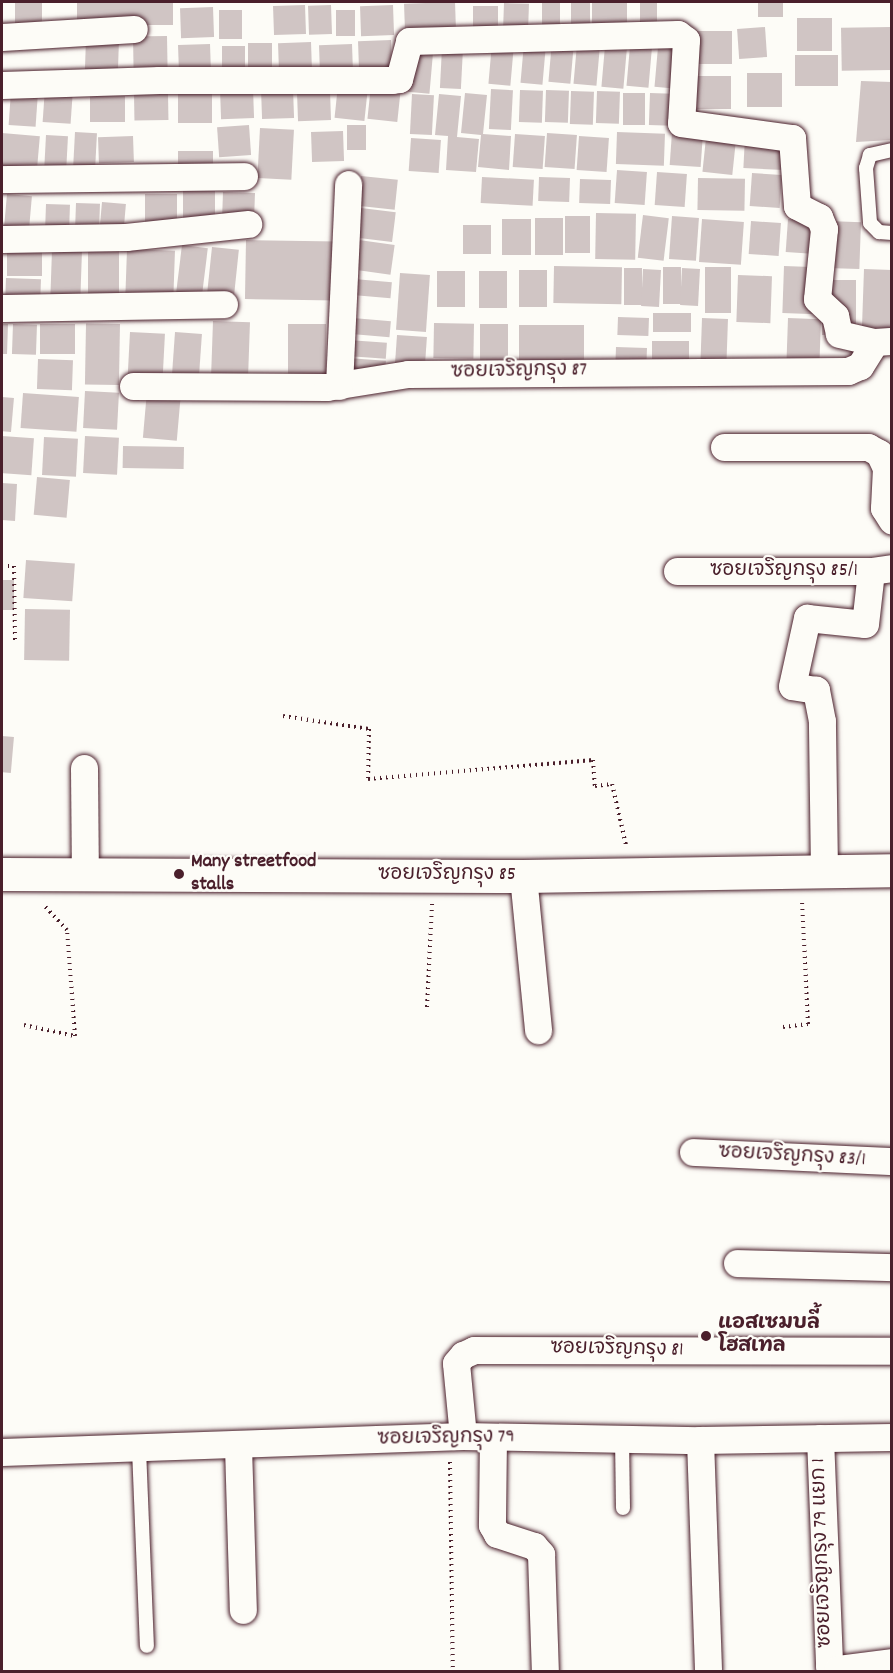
<!DOCTYPE html>
<html>
<head>
<meta charset="utf-8">
<style>
	body { margin:0 }
	#map { position:relative; width:893px; height:1673px; overflow:hidden; background:#fdfcf7; font-family:Dekko,"Playpen Sans Thai",sans-serif }
	div>[style] { position:absolute }
	.building>* { inset:0; background:#d0c5c4; transform-origin:0 0 }
	.path>* { height:4px; margin-top:-2px; transform-origin:0; background:repeating-linear-gradient(90deg,#4a1f2b 0 1.5px,transparent 0 6px) }
	.roads { filter:drop-shadow(0 0 2px #4a1f2b) drop-shadow(0 0 2px #4a1f2b) }
	.lane>* { height:14px; margin:-7px; padding:0 7px; transform-origin:7px; border-radius:7px; background:#fdfcf7 }
	.street>* { height:27px; margin:-13.5px; padding:0 13.5px; transform-origin:13.5px; border-radius:13.5px; background:#fdfcf7 }
	.secondary>* { height:33px; margin:-16.5px; padding:0 16.5px; transform-origin:16.5px; border-radius:16.5px; background:#fdfcf7 }
	.dots>* { width:16px; height:16px; translate:-50% -50%; box-sizing:border-box; border:3px solid #fdfcf7; border-radius:50% }
	span { translate:-50% -50%; white-space:nowrap; text-align:center; line-height:1.15; -webkit-text-stroke:4.5px #fdfcf7; paint-order:stroke }
	.street-label { font-size:20px; color:#4a1f2b }
	.poi-label { font-size:20px; color:#4a1f2b; font-weight:700 }
	.left { translate:0 -50%; text-align:left }
	.frame { position:absolute; inset:0; border:3px solid #4a1f2b; pointer-events:none }
</style>
</head>
<body>
<div id="map">
	<div class="building">
		<div style="left:15px;top:2px;width:27px;height:32px"></div>
		<div style="left:77px;top:2px;width:96px;height:23px"></div>
		<div style="left:455px;top:2px;width:29px;height:51px;rotate:88deg"></div>
		<div style="left:542px;top:2px;width:18px;height:28px"></div>
		<div style="left:571px;top:2px;width:19px;height:29px"></div>
		<div style="left:592px;top:2px;width:35px;height:28px"></div>
		<div style="left:640px;top:2px;width:17px;height:29px"></div>
		<div style="left:758px;top:2px;width:25px;height:15px"></div>
		<div style="left:504px;top:3px;width:25px;height:26px;rotate:2deg"></div>
		<div style="left:305px;top:5px;width:29px;height:32px;rotate:88deg"></div>
		<div style="left:331px;top:5px;width:29px;height:23px;rotate:88deg"></div>
		<div style="left:393px;top:5px;width:30px;height:33px;rotate:88deg"></div>
		<div style="left:473px;top:6px;width:25px;height:26px"></div>
		<div style="left:213px;top:7px;width:30px;height:33px;rotate:88deg"></div>
		<div style="left:242px;top:10px;width:29px;height:23px;rotate:90deg"></div>
		<div style="left:336px;top:10px;width:19px;height:26px"></div>
		<div style="left:797px;top:18px;width:35px;height:33px"></div>
		<div style="left:765px;top:27px;width:30px;height:28px;rotate:86deg"></div>
		<div style="left:891px;top:27px;width:43px;height:50px;rotate:89deg"></div>
		<div style="left:697px;top:31px;width:35px;height:33px"></div>
		<div style="left:167px;top:36px;width:84px;height:34px;rotate:89deg"></div>
		<div style="left:86px;top:39px;width:33px;height:38px;rotate:2deg"></div>
		<div style="left:391px;top:40px;width:30px;height:33px;rotate:88deg"></div>
		<div style="left:552px;top:41px;width:22px;height:41px;rotate:5deg"></div>
		<div style="left:311px;top:42px;width:29px;height:33px;rotate:88deg"></div>
		<div style="left:272px;top:43px;width:29px;height:24px;rotate:90deg"></div>
		<div style="left:492px;top:43px;width:22px;height:41px;rotate:5deg"></div>
		<div style="left:524px;top:43px;width:22px;height:40px;rotate:5deg"></div>
		<div style="left:210px;top:44px;width:29px;height:32px;rotate:88deg"></div>
		<div style="left:352px;top:44px;width:29px;height:33px;rotate:88deg"></div>
		<div style="left:577px;top:44px;width:23px;height:40px;rotate:5deg"></div>
		<div style="left:222px;top:46px;width:23px;height:29px"></div>
		<div style="left:605px;top:46px;width:22px;height:41px;rotate:5deg"></div>
		<div style="left:630px;top:46px;width:22px;height:40px;rotate:5deg"></div>
		<div style="left:658px;top:47px;width:22px;height:40px;rotate:5deg"></div>
		<div style="left:442px;top:48px;width:21px;height:40px;rotate:3deg"></div>
		<div style="left:411px;top:52px;width:22px;height:40px;rotate:5deg"></div>
		<div style="left:795px;top:55px;width:43px;height:31px"></div>
		<div style="left:782px;top:73px;width:34px;height:35px;rotate:90deg"></div>
		<div style="left:697px;top:76px;width:34px;height:33px"></div>
		<div style="clip-path:polygon(861px 81px,892px 82px,892px 140px,856px 142px)"></div>
		<div style="left:338px;top:85px;width:30px;height:33px;rotate:6deg"></div>
		<div style="left:371px;top:85px;width:30px;height:34px;rotate:6deg"></div>
		<div style="left:45px;top:88px;width:28px;height:34px;rotate:4deg"></div>
		<div style="left:253px;top:88px;width:30px;height:33px;rotate:88deg"></div>
		<div style="left:293px;top:88px;width:30px;height:32px;rotate:88deg"></div>
		<div style="left:491px;top:89px;width:22px;height:40px;rotate:3deg"></div>
		<div style="left:178px;top:90px;width:34px;height:33px"></div>
		<div style="left:520px;top:90px;width:23px;height:32px;rotate:2deg"></div>
		<div style="left:546px;top:90px;width:23px;height:32px;rotate:2deg"></div>
		<div style="left:11px;top:91px;width:27px;height:34px;rotate:4deg"></div>
		<div style="left:330px;top:91px;width:29px;height:33px;rotate:88deg"></div>
		<div style="left:571px;top:91px;width:23px;height:33px;rotate:2deg"></div>
		<div style="left:597px;top:91px;width:23px;height:32px;rotate:2deg"></div>
		<div style="clip-path:polygon(465px 93px,487px 95px,483px 134px,511px 136px,509px 170px,478px 167px,481px 135px,461px 133px)"></div>
		<div style="left:623px;top:93px;width:22px;height:32px"></div>
		<div style="left:650px;top:93px;width:23px;height:32px;rotate:2deg"></div>
		<div style="left:412px;top:94px;width:22px;height:40px;rotate:3deg"></div>
		<div style="clip-path:polygon(439px 94px,461px 96px,457px 137px,479px 139px,476px 172px,446px 170px,448px 136px,435px 135px)"></div>
		<div style="left:90px;top:96px;width:35px;height:26px"></div>
		<div style="left:249px;top:125px;width:30px;height:32px;rotate:86deg"></div>
		<div style="left:347px;top:125px;width:19px;height:25px"></div>
		<div style="left:260px;top:128px;width:34px;height:50px;rotate:3deg"></div>
		<div style="left:343px;top:131px;width:30px;height:32px;rotate:88deg"></div>
		<div style="left:75px;top:132px;width:22px;height:38px;rotate:3deg"></div>
		<div style="left:617px;top:132px;width:48px;height:32px;rotate:2deg"></div>
		<div style="left:672px;top:132px;width:31px;height:33px;rotate:4deg"></div>
		<div style="left:2px;top:133px;width:38px;height:39px;rotate:5deg"></div>
		<div style="left:547px;top:133px;width:30px;height:34px;rotate:4deg"></div>
		<div style="left:515px;top:134px;width:30px;height:33px;rotate:4deg"></div>
		<div style="left:46px;top:135px;width:22px;height:38px;rotate:3deg"></div>
		<div style="left:133px;top:136px;width:26px;height:35px;rotate:88deg"></div>
		<div style="left:579px;top:136px;width:30px;height:34px;rotate:4deg"></div>
		<div style="left:745px;top:137px;width:40px;height:31px;rotate:3deg"></div>
		<div style="left:411px;top:138px;width:30px;height:33px;rotate:4deg"></div>
		<div style="left:706px;top:138px;width:30px;height:34px;rotate:6deg"></div>
		<div style="left:213px;top:151px;width:26px;height:35px;rotate:90deg"></div>
		<div style="left:617px;top:170px;width:30px;height:33px;rotate:4deg"></div>
		<div style="left:657px;top:172px;width:30px;height:33px;rotate:4deg"></div>
		<div style="left:752px;top:173px;width:30px;height:33px;rotate:4deg"></div>
		<div style="left:361px;top:176px;width:37px;height:30px;rotate:6deg"></div>
		<div style="left:482px;top:177px;width:52px;height:26px;rotate:3deg"></div>
		<div style="left:539px;top:177px;width:31px;height:24px;rotate:2deg"></div>
		<div style="left:698px;top:178px;width:47px;height:32px;rotate:1deg"></div>
		<div style="left:580px;top:179px;width:31px;height:24px;rotate:2deg"></div>
		<div style="left:183px;top:191px;width:32px;height:38px"></div>
		<div style="left:223px;top:192px;width:32px;height:38px;rotate:2deg"></div>
		<div style="left:7px;top:194px;width:25px;height:40px;rotate:5deg"></div>
		<div style="left:145px;top:194px;width:32px;height:38px"></div>
		<div style="left:102px;top:202px;width:24px;height:41px;rotate:5deg"></div>
		<div style="left:76px;top:203px;width:24px;height:40px;rotate:2deg"></div>
		<div style="left:46px;top:204px;width:24px;height:40px;rotate:2deg"></div>
		<div style="left:361px;top:208px;width:35px;height:30px;rotate:7deg"></div>
		<div style="left:596px;top:213px;width:40px;height:46px;rotate:1deg"></div>
		<div style="left:643px;top:215px;width:26px;height:43px;rotate:7deg"></div>
		<div style="left:565px;top:216px;width:25px;height:37px"></div>
		<div style="left:672px;top:216px;width:27px;height:43px;rotate:4deg"></div>
		<div style="left:563px;top:218px;width:37px;height:28px;rotate:90deg"></div>
		<div style="left:531px;top:219px;width:36px;height:29px;rotate:90deg"></div>
		<div style="left:702px;top:219px;width:42px;height:43px;rotate:4deg"></div>
		<div style="left:788px;top:219px;width:30px;height:33px;rotate:4deg"></div>
		<div style="left:751px;top:221px;width:30px;height:33px;rotate:4deg"></div>
		<div style="left:828px;top:221px;width:33px;height:47px;rotate:2deg"></div>
		<div style="left:463px;top:225px;width:28px;height:29px"></div>
		<div style="left:246px;top:240px;width:91px;height:59px;rotate:1deg"></div>
		<div style="left:359px;top:240px;width:36px;height:30px;rotate:8deg"></div>
		<div style="left:182px;top:245px;width:26px;height:48px;rotate:7deg"></div>
		<div style="left:7px;top:246px;width:35px;height:30px"></div>
		<div style="left:212px;top:247px;width:27px;height:48px;rotate:6deg"></div>
		<div style="left:127px;top:249px;width:48px;height:49px;rotate:2deg"></div>
		<div style="left:52px;top:250px;width:30px;height:50px;rotate:2deg"></div>
		<div style="left:88px;top:251px;width:31px;height:49px"></div>
		<div style="left:554px;top:266px;width:68px;height:37px;rotate:1deg"></div>
		<div style="left:784px;top:266px;width:34px;height:47px;rotate:2deg"></div>
		<div style="left:663px;top:267px;width:18px;height:37px"></div>
		<div style="left:705px;top:267px;width:26px;height:46px"></div>
		<div style="left:624px;top:268px;width:18px;height:37px"></div>
		<div style="left:682px;top:268px;width:18px;height:37px;rotate:3deg"></div>
		<div style="left:643px;top:269px;width:18px;height:37px;rotate:3deg"></div>
		<div style="left:864px;top:269px;width:28px;height:85px;rotate:2deg"></div>
		<div style="left:547px;top:270px;width:37px;height:28px;rotate:90deg"></div>
		<div style="left:437px;top:271px;width:28px;height:36px"></div>
		<div style="left:479px;top:271px;width:28px;height:37px"></div>
		<div style="left:400px;top:273px;width:30px;height:57px;rotate:4deg"></div>
		<div style="left:738px;top:275px;width:34px;height:47px;rotate:2deg"></div>
		<div style="left:6px;top:278px;width:35px;height:31px;rotate:2deg"></div>
		<div style="left:354px;top:279px;width:38px;height:16px;rotate:5deg"></div>
		<div style="left:822px;top:280px;width:34px;height:55px"></div>
		<div style="left:653px;top:313px;width:38px;height:19px"></div>
		<div style="left:618px;top:317px;width:31px;height:18px;rotate:2deg"></div>
		<div style="left:353px;top:318px;width:38px;height:16px;rotate:5deg"></div>
		<div style="left:702px;top:318px;width:26px;height:47px;rotate:2deg"></div>
		<div style="left:788px;top:318px;width:33px;height:47px;rotate:2deg"></div>
		<div style="left:213px;top:321px;width:37px;height:55px;rotate:2deg"></div>
		<div style="left:434px;top:323px;width:40px;height:35px;rotate:1deg"></div>
		<div style="clip-path:polygon(2px 324px,8px 324px,7px 354px,2px 354px)"></div>
		<div style="left:13px;top:324px;width:24px;height:30px;rotate:2deg"></div>
		<div style="left:40px;top:324px;width:35px;height:30px"></div>
		<div style="left:120px;top:324px;width:61px;height:34px;rotate:91deg"></div>
		<div style="left:288px;top:324px;width:38px;height:55px"></div>
		<div style="left:480px;top:324px;width:28px;height:36px"></div>
		<div style="left:519px;top:325px;width:65px;height:39px"></div>
		<div style="left:130px;top:332px;width:35px;height:46px;rotate:3deg"></div>
		<div style="left:175px;top:332px;width:27px;height:47px;rotate:4deg"></div>
		<div style="left:397px;top:335px;width:30px;height:33px;rotate:4deg"></div>
		<div style="left:348px;top:340px;width:39px;height:16px;rotate:4deg"></div>
		<div style="left:652px;top:341px;width:37px;height:18px"></div>
		<div style="left:616px;top:347px;width:31px;height:18px;rotate:2deg"></div>
		<div style="left:347px;top:358px;width:39px;height:16px;rotate:4deg"></div>
		<div style="left:38px;top:359px;width:35px;height:30px;rotate:2deg"></div>
		<div style="left:85px;top:391px;width:34px;height:37px;rotate:3deg"></div>
		<div style="left:147px;top:391px;width:34px;height:47px;rotate:5deg"></div>
		<div style="left:23px;top:393px;width:56px;height:35px;rotate:4deg"></div>
		<div style="left:2px;top:397px;width:12px;height:34px;rotate:5deg"></div>
		<div style="left:2px;top:436px;width:32px;height:37px;rotate:4deg"></div>
		<div style="left:85px;top:436px;width:34px;height:37px;rotate:3deg"></div>
		<div style="left:44px;top:437px;width:34px;height:38px;rotate:3deg"></div>
		<div style="left:123px;top:446px;width:61px;height:22px;rotate:1deg"></div>
		<div style="left:37px;top:477px;width:33px;height:38px;rotate:5deg"></div>
		<div style="clip-path:polygon(2px 483px,17px 484px,15px 521px,2px 520px)"></div>
		<div style="left:26px;top:560px;width:49px;height:38px;rotate:4deg"></div>
		<div style="left:2px;top:580px;width:12px;height:30px"></div>
		<div style="left:25px;top:609px;width:45px;height:51px;rotate:1deg"></div>
		<div style="left:2px;top:736px;width:12px;height:36px;rotate:5deg"></div>
	</div>
	<div class="path">
		<div style="left:2px;top:430px;width:4px"></div>
		<div style="left:2px;top:566px;width:12px"></div>
		<div style="left:14px;top:566px;width:74px;rotate:89.2deg"></div>
		<div style="left:283px;top:716px;width:87px;rotate:8.6deg"></div>
		<div style="left:369px;top:729px;width:50px;rotate:91.1deg"></div>
		<div style="left:368px;top:779px;width:226px;rotate:-4.8deg"></div>
		<div style="left:593px;top:760px;width:26px;rotate:86deg"></div>
		<div style="left:595px;top:786px;width:17px;rotate:-7deg"></div>
		<div style="left:612px;top:784px;width:63px;rotate:77.1deg"></div>
		<div style="left:427px;top:1007px;width:104px;rotate:-87.2deg"></div>
		<div style="left:24px;top:1025px;width:52px;rotate:12.2deg"></div>
		<div style="left:75px;top:1036px;width:106px;rotate:-94.3deg"></div>
		<div style="left:67px;top:930px;width:35px;rotate:-133deg"></div>
		<div style="left:783px;top:1027px;width:25px;rotate:-7deg"></div>
		<div style="left:808px;top:1024px;width:124px;rotate:-92.8deg"></div>
		<div style="left:450px;top:1462px;width:210px;rotate:89.2deg"></div>
	</div>
	<div class="roads">
		<div class="lane">
			<div style="left:892px;top:150px;width:23px;rotate:167deg"></div>
			<div style="left:870px;top:155px;width:14px;rotate:107deg"></div>
			<div style="left:866px;top:168px;width:55px;rotate:85.8deg"></div>
			<div style="left:870px;top:223px;width:13px;rotate:45deg"></div>
			<div style="left:879px;top:232px;width:13px;rotate:4deg"></div>
			<div style="left:622px;top:1438px;width:70px;rotate:89.2deg"></div>
			<div style="left:139px;top:1449px;width:197px;rotate:87.7deg"></div>
		</div>
		<div class="street">
			<div style="left:2px;top:37px;width:132px;rotate:-3.5deg"></div>
			<div style="left:2px;top:85px;width:157px;rotate:-1.8deg"></div>
			<div style="left:159px;top:80px;width:233px"></div>
			<div style="left:392px;top:80px;width:7px;rotate:-8deg"></div>
			<div style="left:399px;top:79px;width:39px;rotate:-75deg"></div>
			<div style="left:409px;top:41px;width:269px;rotate:-1.5deg"></div>
			<div style="left:678px;top:34px;width:10px;rotate:37deg"></div>
			<div style="left:686px;top:40px;width:83px;rotate:93.4deg"></div>
			<div style="left:681px;top:123px;width:112px;rotate:7.7deg"></div>
			<div style="left:792px;top:138px;width:68px;rotate:85.8deg"></div>
			<div style="left:797px;top:206px;width:25px;rotate:27deg"></div>
			<div style="left:819px;top:217px;width:13px;rotate:67deg"></div>
			<div style="left:824px;top:229px;width:70px;rotate:95.7deg"></div>
			<div style="left:817px;top:299px;width:25px;rotate:43deg"></div>
			<div style="left:835px;top:316px;width:18px;rotate:77deg"></div>
			<div style="left:839px;top:334px;width:37px;rotate:13deg"></div>
			<div style="left:2px;top:179px;width:242px;rotate:-0.7deg"></div>
			<div style="left:2px;top:239px;width:124px;rotate:-0.9deg"></div>
			<div style="left:126px;top:237px;width:123px;rotate:-6.1deg"></div>
			<div style="left:2px;top:308px;width:222px;rotate:-1deg"></div>
			<div style="left:133px;top:386px;width:194px;rotate:0.3deg"></div>
			<div style="left:327px;top:387px;width:82px;rotate:-9.1deg"></div>
			<div style="left:408px;top:374px;width:440px;rotate:-0.4deg"></div>
			<div style="left:848px;top:371px;width:13px;rotate:-23deg"></div>
			<div style="left:860px;top:366px;width:28px;rotate:-58deg"></div>
			<div style="left:875px;top:342px;width:15px;rotate:-4deg"></div>
			<div style="left:339px;top:386px;width:202px;rotate:-87.4deg"></div>
			<div style="left:724px;top:447px;width:144px"></div>
			<div style="left:868px;top:447px;width:13px;rotate:29deg"></div>
			<div style="left:879px;top:453px;width:17px;rotate:65deg"></div>
			<div style="left:886px;top:468px;width:40px;rotate:92.9deg"></div>
			<div style="left:884px;top:508px;width:15px;rotate:58deg"></div>
			<div style="left:677px;top:571px;width:194px"></div>
			<div style="left:871px;top:571px;width:21px;rotate:-8deg"></div>
			<div style="left:84px;top:768px;width:105px;rotate:89.5deg"></div>
			<div style="left:824px;top:871px;width:150px;rotate:-90.8deg"></div>
			<div style="left:822px;top:721px;width:32px;rotate:-101deg"></div>
			<div style="left:816px;top:690px;width:24px;rotate:-171deg"></div>
			<div style="left:792px;top:686px;width:70px;rotate:-77.6deg"></div>
			<div style="left:807px;top:618px;width:58px;rotate:5.9deg"></div>
			<div style="left:865px;top:624px;width:53px;rotate:-83.5deg"></div>
			<div style="left:523px;top:876px;width:155px;rotate:84.4deg"></div>
			<div style="left:693px;top:1152px;width:199px;rotate:2.6deg"></div>
			<div style="left:737px;top:1263px;width:155px;rotate:1.5deg"></div>
			<div style="left:463px;top:1436px;width:73px;rotate:-95.5deg"></div>
			<div style="left:456px;top:1363px;width:11px;rotate:-49deg"></div>
			<div style="left:463px;top:1355px;width:12px;rotate:-24deg"></div>
			<div style="left:474px;top:1350px;width:418px;rotate:0.1deg"></div>
			<div style="left:493px;top:1437px;width:88px;rotate:90.7deg"></div>
			<div style="left:492px;top:1525px;width:10px;rotate:61deg"></div>
			<div style="left:497px;top:1534px;width:39px;rotate:18deg"></div>
			<div style="left:534px;top:1546px;width:11px;rotate:49deg"></div>
			<div style="left:541px;top:1554px;width:118px;rotate:88.1deg"></div>
			<div style="left:820px;top:1438px;width:228px;rotate:87.7deg"></div>
			<div style="left:829px;top:1666px;width:9px;rotate:18deg"></div>
			<div style="left:838px;top:1669px;width:54px;rotate:-7.4deg"></div>
			<div style="left:700px;top:1440px;width:229px;rotate:88deg"></div>
			<div style="left:238px;top:1446px;width:164px;rotate:88.3deg"></div>
			<div style="left:2px;top:1452px;width:461px;rotate:-2deg"></div>
			<div style="left:463px;top:1436px;width:237px;rotate:1deg"></div>
			<div style="left:700px;top:1440px;width:192px;rotate:-0.9deg"></div>
		</div>
		<div class="secondary">
			<div style="left:2px;top:874px;width:521px;rotate:0.22deg"></div>
			<div style="left:523px;top:876px;width:369px;rotate:-0.9deg"></div>
		</div>
	</div>
	<div class="dots">
		<div style="left:179px;top:874px;background:#4a1f2b"></div>
		<div style="left:706px;top:1336px;background:#4a1f2b"></div>
	</div>
	<div class="street-label">
		<span style="left:519px;top:372px;rotate:-1deg">ซอยเจริญกรุง 87</span>
		<span style="left:784px;top:571px">ซอยเจริญกรุง 85/1</span>
		<span style="left:447px;top:875px">ซอยเจริญกรุง 85</span>
		<span style="left:792px;top:1157px;rotate:3deg">ซอยเจริญกรุง 83/1</span>
		<span style="left:617px;top:1350px;rotate:1deg">ซอยเจริญกรุง 81</span>
		<span style="left:446px;top:1439px;rotate:-1deg">ซอยเจริญกรุง 79</span>
		<span style="left:823px;top:1553px;rotate:-92deg">ซอยเจริญกรุง 79 แยก 1</span>
	</div>
	<div class="poi-label">
		<span class="left" style="left:191px;top:874px">Many streetfood<br>stalls</span>
		<span class="left" style="left:718px;top:1336px">แอสเซมบลี้<br>โฮสเทล</span>
	</div>
	<div class="frame"></div>
</div>
</body>
</html>
